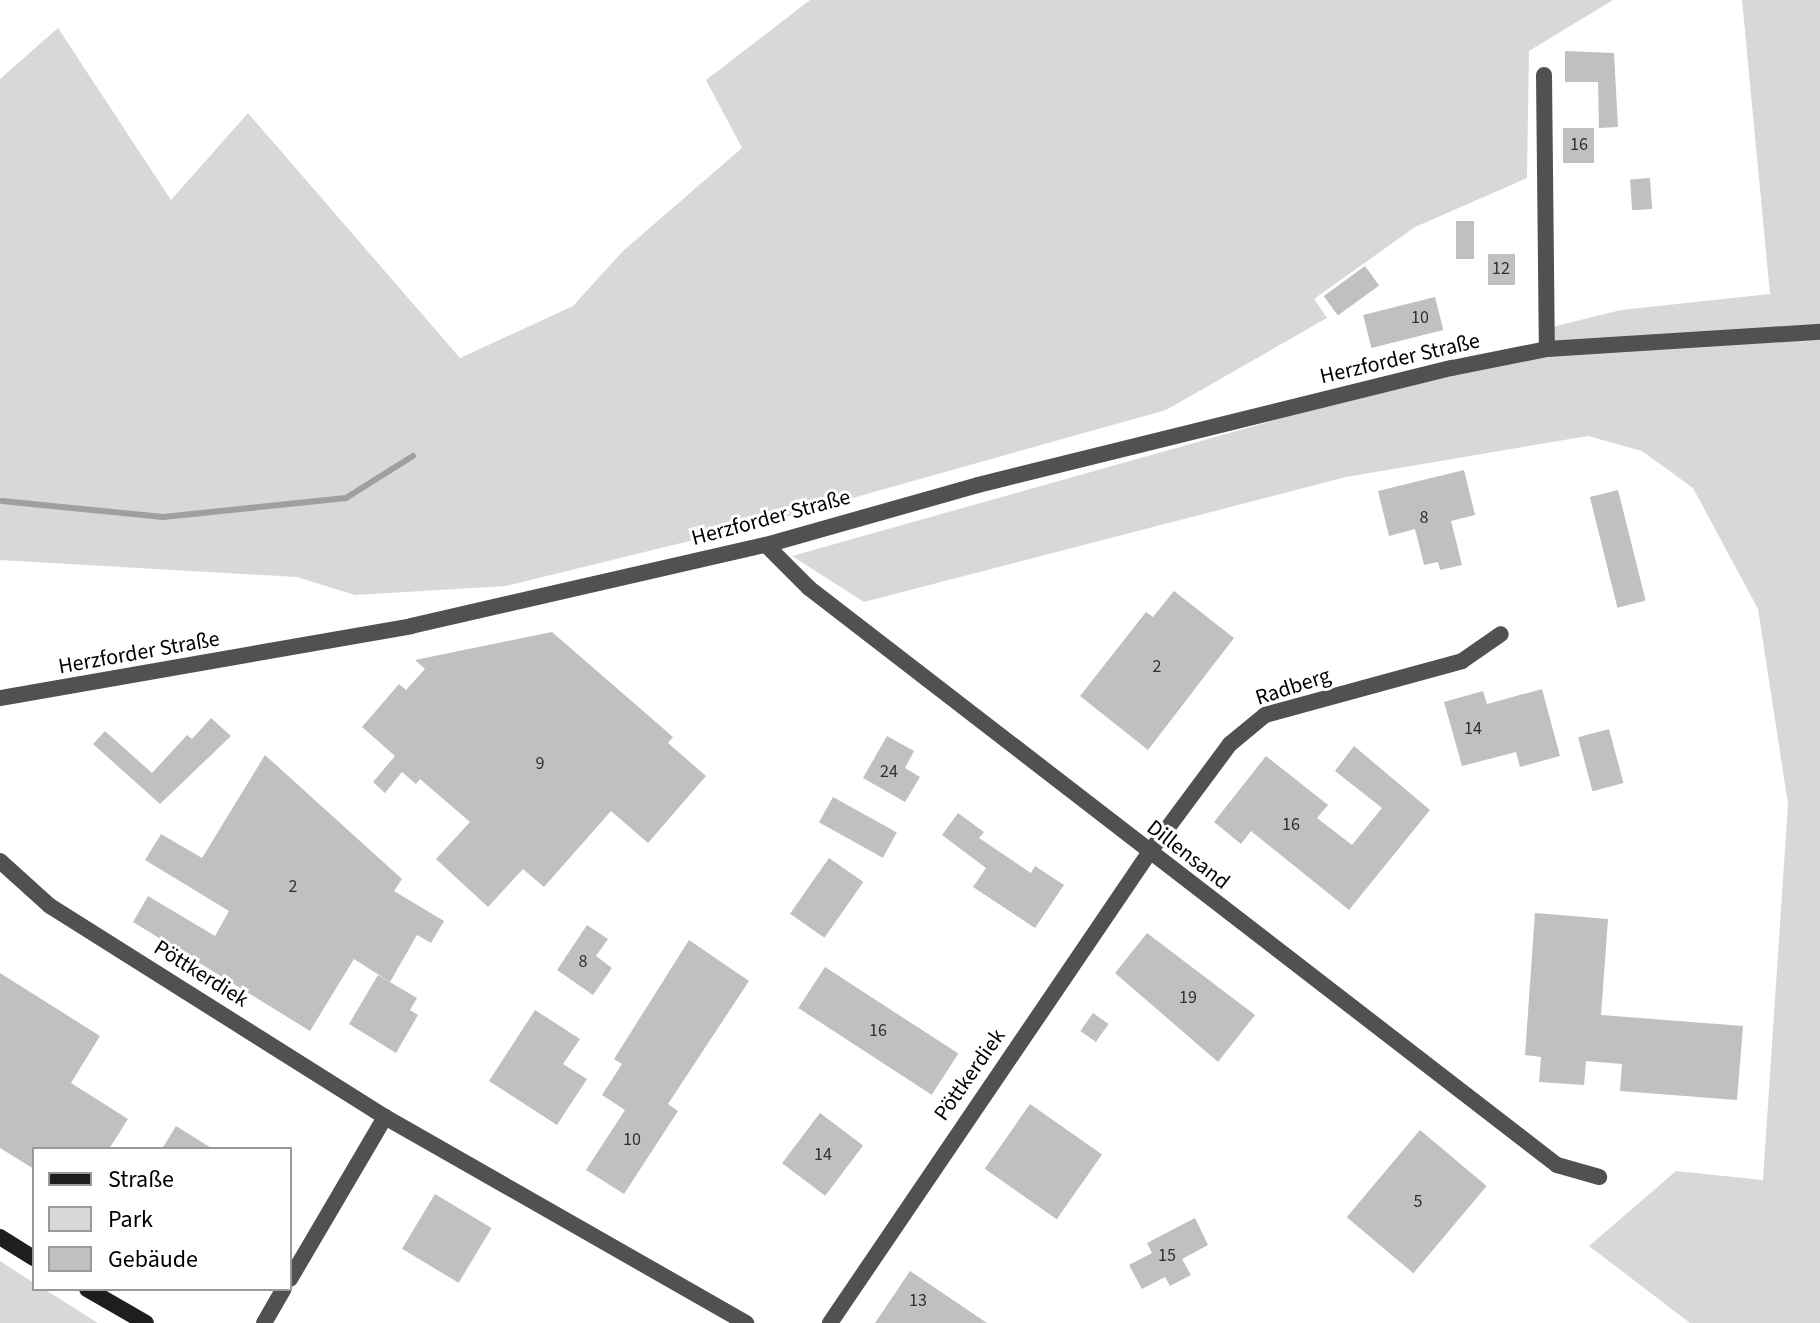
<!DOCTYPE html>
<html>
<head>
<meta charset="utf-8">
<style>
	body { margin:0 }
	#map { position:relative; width:1820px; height:1323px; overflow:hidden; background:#fff; font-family:"Source Sans 3",sans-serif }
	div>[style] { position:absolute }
	.green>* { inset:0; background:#d8d8d8 }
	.stream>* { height:6px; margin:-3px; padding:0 3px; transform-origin:3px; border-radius:3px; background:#9f9f9f }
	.building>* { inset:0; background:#c0c0c0; transform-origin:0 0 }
	.minor>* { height:16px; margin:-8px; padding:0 8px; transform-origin:8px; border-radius:8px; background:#515151 }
	.secondary>* { height:16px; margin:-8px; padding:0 8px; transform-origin:8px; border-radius:8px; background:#1e1e1e }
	span { translate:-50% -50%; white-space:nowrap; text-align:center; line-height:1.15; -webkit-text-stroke:6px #fff; paint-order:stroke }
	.number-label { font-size:18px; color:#303030 }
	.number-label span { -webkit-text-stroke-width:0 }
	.street-label { font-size:22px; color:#000 }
	.legend { position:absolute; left:32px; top:1147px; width:260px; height:144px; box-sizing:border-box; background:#fff; border:2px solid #999; margin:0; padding:10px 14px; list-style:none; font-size:24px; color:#000 }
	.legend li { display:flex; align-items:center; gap:16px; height:40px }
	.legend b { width:40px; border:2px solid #999 }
</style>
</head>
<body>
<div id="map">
	<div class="green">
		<div style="clip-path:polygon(810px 0,1613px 0,1529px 51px,1527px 178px,1415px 227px,1314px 299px,1327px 318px,1166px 410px,767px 522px,506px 586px,355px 595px,297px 577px,0 560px,0 79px,58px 28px,171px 200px,248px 113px,460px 358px,573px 306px,623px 251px,742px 148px,706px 80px)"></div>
		<div style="clip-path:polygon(1742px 0,1820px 0,1820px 1323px,1690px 1323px,1589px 1246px,1676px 1171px,1763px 1180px,1788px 804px,1758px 609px,1693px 488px,1642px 451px,1588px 436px,1346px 477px,864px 602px,792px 556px,1453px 370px,1546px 350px,1548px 328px,1621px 310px,1770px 294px)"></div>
		<div style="clip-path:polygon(0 1261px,34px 1283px,34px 1289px,44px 1289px,98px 1323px,0 1323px)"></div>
	</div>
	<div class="stream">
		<div style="left:2px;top:501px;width:162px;rotate:5.7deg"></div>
		<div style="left:163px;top:517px;width:184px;rotate:-5.9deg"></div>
		<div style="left:346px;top:498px;width:79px;rotate:-32.1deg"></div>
	</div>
	<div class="building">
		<div style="clip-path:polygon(1565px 51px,1614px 53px,1618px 127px,1599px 128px,1598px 82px,1565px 82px)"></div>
		<div style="left:1563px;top:128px;width:31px;height:35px"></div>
		<div style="left:1650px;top:178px;width:31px;height:20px;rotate:86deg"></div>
		<div style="left:1456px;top:221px;width:18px;height:38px"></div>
		<div style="left:1488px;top:254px;width:27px;height:31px"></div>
		<div style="left:1365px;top:266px;width:24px;height:51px;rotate:54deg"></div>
		<div style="left:1435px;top:297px;width:34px;height:74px;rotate:76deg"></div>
		<div style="clip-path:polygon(1464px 470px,1475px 515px,1451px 521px,1462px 565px,1440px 570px,1438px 562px,1424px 565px,1415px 529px,1389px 536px,1378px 491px)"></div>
		<div style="left:1618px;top:490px;width:114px;height:29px;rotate:76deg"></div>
		<div style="clip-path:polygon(1174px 591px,1234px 638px,1148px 750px,1080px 696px,1146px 612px,1153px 617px)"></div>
		<div style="clip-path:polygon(552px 632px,673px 737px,668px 743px,706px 776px,648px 843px,611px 811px,544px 887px,523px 869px,488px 907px,436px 859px,470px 822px,420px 779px,416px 784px,402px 772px,385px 793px,373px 782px,395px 756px,362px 727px,399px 684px,406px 690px,425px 669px,415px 660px)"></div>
		<div style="clip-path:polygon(1542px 689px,1560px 756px,1520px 767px,1516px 752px,1462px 766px,1444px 702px,1483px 691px,1487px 704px)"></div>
		<div style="clip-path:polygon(211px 718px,231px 736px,160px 804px,93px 744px,105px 731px,152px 773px,187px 735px,192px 739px)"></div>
		<div style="left:1609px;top:729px;width:56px;height:32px;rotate:75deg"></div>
		<div style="clip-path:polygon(887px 736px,914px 751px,905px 768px,920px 777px,905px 802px,863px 778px)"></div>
		<div style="clip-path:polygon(1354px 746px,1430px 810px,1349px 910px,1251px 831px,1241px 844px,1214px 822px,1266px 756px,1328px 805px,1317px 818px,1352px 845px,1382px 808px,1335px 771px)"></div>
		<div style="clip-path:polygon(265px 755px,402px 879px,394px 891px,444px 921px,431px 943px,417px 935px,390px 982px,354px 959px,310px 1031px,133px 922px,148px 896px,215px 936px,229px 911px,145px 860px,161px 834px,202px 858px)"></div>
		<div style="left:833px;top:797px;width:73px;height:29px;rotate:29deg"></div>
		<div style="clip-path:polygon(958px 813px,984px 832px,979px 838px,1031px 873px,1035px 866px,1064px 885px,1035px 928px,973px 887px,986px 868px,942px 835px)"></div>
		<div style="left:829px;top:858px;width:42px;height:68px;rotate:35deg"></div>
		<div style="clip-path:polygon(1535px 913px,1608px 919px,1601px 1015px,1743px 1026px,1737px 1100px,1620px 1091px,1622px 1064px,1586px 1061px,1584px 1085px,1539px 1082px,1541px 1057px,1525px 1055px)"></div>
		<div style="clip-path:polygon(587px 925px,608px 939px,596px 956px,612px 968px,593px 995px,557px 970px)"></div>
		<div style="clip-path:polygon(1147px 933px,1255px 1015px,1218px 1062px,1115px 973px)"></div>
		<div style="clip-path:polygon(689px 940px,749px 981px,668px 1104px,678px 1111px,624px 1194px,586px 1170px,625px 1110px,602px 1095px,622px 1064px,614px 1059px)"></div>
		<div style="left:825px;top:967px;width:159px;height:49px;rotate:33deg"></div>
		<div style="clip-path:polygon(0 973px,100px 1036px,71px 1083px,128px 1119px,109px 1149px,34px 1149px,34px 1169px,0 1148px)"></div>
		<div style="clip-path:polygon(378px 975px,417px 998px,410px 1010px,418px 1015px,396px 1053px,349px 1024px)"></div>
		<div style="clip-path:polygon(535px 1010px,580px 1039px,563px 1064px,587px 1079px,557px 1125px,489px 1081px)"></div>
		<div style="left:1093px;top:1013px;width:19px;height:22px;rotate:35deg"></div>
		<div style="left:1030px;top:1104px;width:88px;height:79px;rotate:35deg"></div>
		<div style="left:820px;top:1113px;width:54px;height:63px;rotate:37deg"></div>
		<div style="clip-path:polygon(176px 1126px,213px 1149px,162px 1149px)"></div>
		<div style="left:1420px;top:1130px;width:87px;height:114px;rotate:40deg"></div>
		<div style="left:435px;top:1194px;width:66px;height:64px;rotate:31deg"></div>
		<div style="clip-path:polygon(1195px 1218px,1208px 1245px,1182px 1259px,1191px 1275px,1170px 1286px,1165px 1277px,1142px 1289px,1129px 1265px,1152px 1253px,1147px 1243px)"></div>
		<div style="clip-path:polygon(910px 1271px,987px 1323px,875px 1323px)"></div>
	</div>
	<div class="minor">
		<div style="left:1544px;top:75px;width:274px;rotate:89.4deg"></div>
		<div style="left:766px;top:545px;width:61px;rotate:45deg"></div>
		<div style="left:809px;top:588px;width:945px;rotate:37.65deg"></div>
		<div style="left:1557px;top:1165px;width:44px;rotate:15.9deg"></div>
		<div style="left:0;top:698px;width:417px;rotate:-9.9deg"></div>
		<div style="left:411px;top:626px;width:364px;rotate:-12.9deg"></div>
		<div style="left:766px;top:545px;width:220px;rotate:-15.8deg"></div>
		<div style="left:978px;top:485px;width:488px;rotate:-13.9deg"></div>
		<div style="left:1452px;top:368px;width:97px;rotate:-11.3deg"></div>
		<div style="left:1547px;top:349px;width:274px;rotate:-3.6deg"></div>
		<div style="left:0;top:861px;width:67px;rotate:42deg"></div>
		<div style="left:50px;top:906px;width:396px;rotate:32.2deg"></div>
		<div style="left:385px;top:1117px;width:416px;rotate:29.7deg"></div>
		<div style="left:290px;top:1279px;width:188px;rotate:-59.6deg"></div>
		<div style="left:264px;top:1323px;width:39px;rotate:-60deg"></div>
		<div style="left:830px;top:1323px;width:568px;rotate:-55.83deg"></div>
		<div style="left:1149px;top:853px;width:136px;rotate:-53.4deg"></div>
		<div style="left:1230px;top:744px;width:45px;rotate:-39.6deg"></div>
		<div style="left:1265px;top:715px;width:204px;rotate:-15.3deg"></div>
		<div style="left:1462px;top:661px;width:47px;rotate:-34.7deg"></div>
	</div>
	<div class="secondary">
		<div style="left:0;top:1237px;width:40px;rotate:32deg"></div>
		<div style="left:87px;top:1289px;width:68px;rotate:30deg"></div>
	</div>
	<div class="number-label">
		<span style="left:1579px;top:145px">16</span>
		<span style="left:1501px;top:269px">12</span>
		<span style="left:1420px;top:318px">10</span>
		<span style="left:1424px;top:518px">8</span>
		<span style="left:1157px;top:667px">2</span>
		<span style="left:1473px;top:729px">14</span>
		<span style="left:540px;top:764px">9</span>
		<span style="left:889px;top:772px">24</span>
		<span style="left:1291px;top:825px">16</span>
		<span style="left:293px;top:887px">2</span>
		<span style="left:583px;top:962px">8</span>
		<span style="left:1188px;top:998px">19</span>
		<span style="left:878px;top:1031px">16</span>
		<span style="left:632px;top:1140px">10</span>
		<span style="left:823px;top:1155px">14</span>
		<span style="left:1418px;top:1202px">5</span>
		<span style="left:1167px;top:1256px">15</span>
		<span style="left:918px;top:1301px">13</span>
	</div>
	<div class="street-label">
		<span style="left:1400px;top:359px;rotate:-13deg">Herzforder Straße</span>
		<span style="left:771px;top:518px;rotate:-15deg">Herzforder Straße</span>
		<span style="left:139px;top:653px;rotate:-10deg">Herzforder Straße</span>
		<span style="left:1293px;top:687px;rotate:-18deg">Radberg</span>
		<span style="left:1188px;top:855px;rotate:38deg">Dillensand</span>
		<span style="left:201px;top:974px;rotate:32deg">Pöttkerdiek</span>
		<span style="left:970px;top:1075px;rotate:-55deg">Pöttkerdiek</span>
	</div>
	<ul class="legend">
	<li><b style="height:10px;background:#1e1e1e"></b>Straße</li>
	<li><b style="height:22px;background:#d8d8d8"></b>Park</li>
	<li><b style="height:22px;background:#c0c0c0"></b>Gebäude</li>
	</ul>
</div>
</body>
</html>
